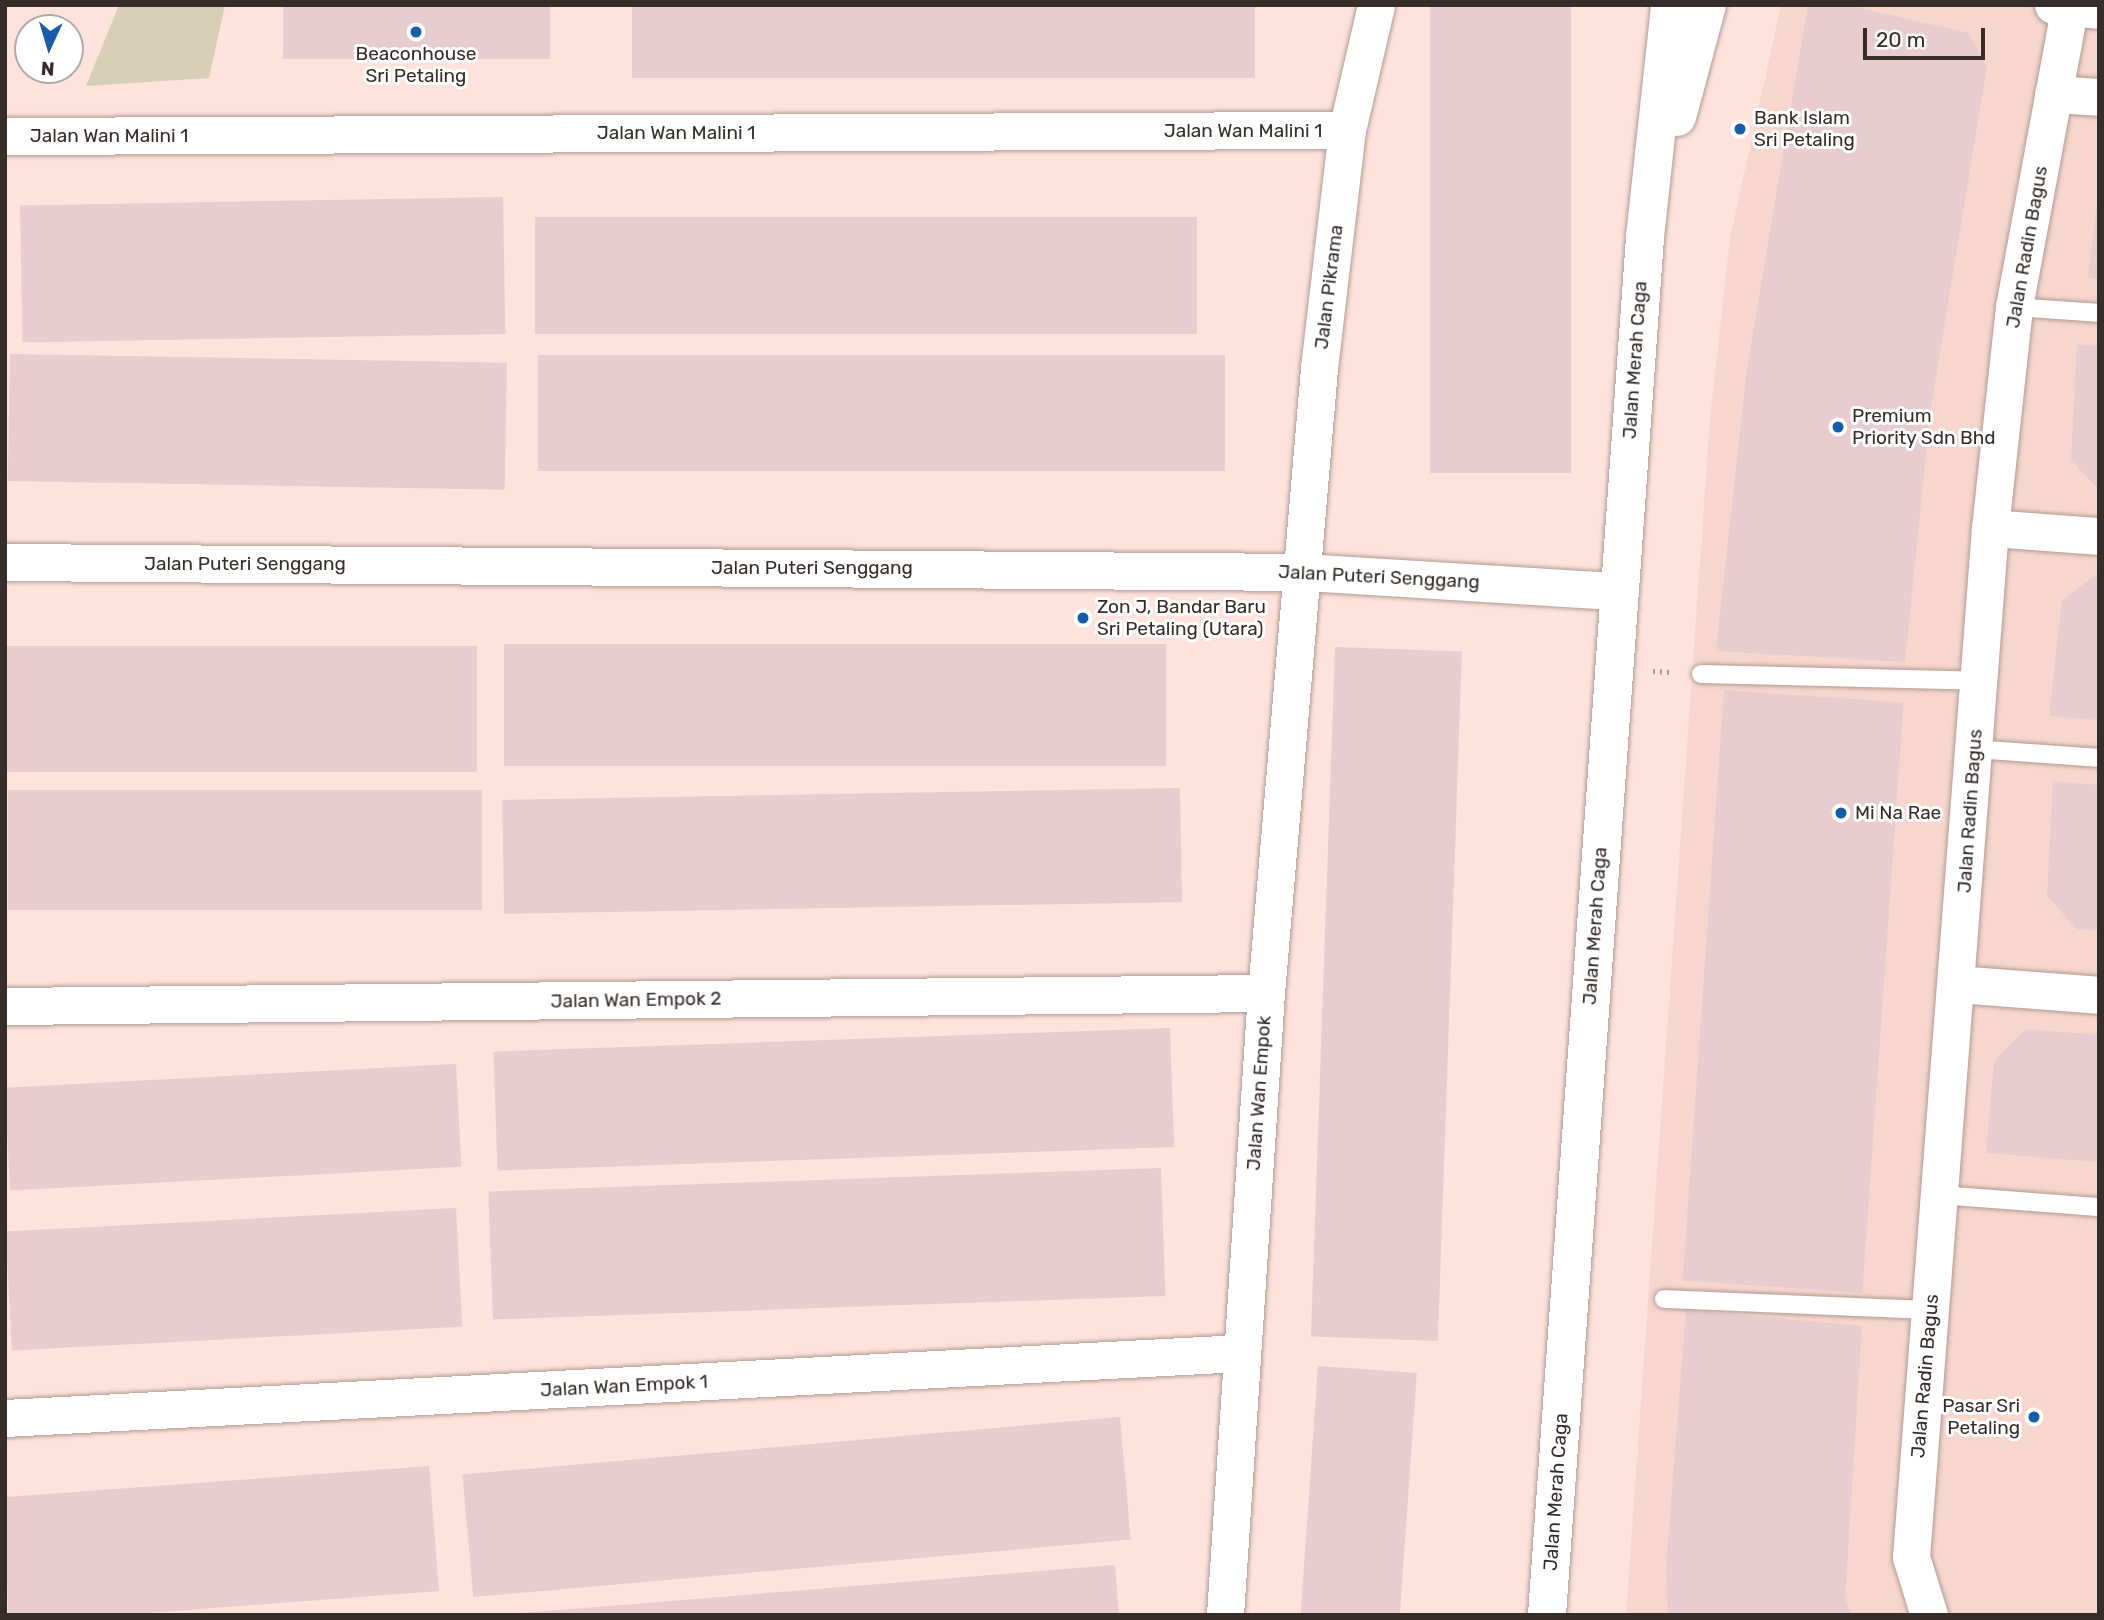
<!DOCTYPE html>
<html>
<head>
<meta charset="utf-8">
<style>
	body { margin:0 }
	#map { position:relative; width:2104px; height:1620px; overflow:hidden; background:#fde3dc; font-family:Rubik,sans-serif }
	div>[style] { position:absolute }
	.built>* { inset:0; background:#f7d6cd }
	.green>* { inset:0; background:#d7cfb6 }
	.building>* { inset:0; background:#e7cdd0; transform-origin:0 0 }
	.path>* { height:4.5px; margin-top:-2.25px; transform-origin:0; background:repeating-linear-gradient(90deg,#ab9893 0 2px,transparent 0 7px) }
	.roads { filter:drop-shadow(0 0 2px #b39b95) drop-shadow(0 0 2px #b39b95) }
	.service>* { height:18px; margin:-9px; padding:0 9px; transform-origin:9px; border-radius:9px; background:#fff }
	.minor>* { height:37px; margin:-18.5px; padding:0 18.5px; transform-origin:18.5px; border-radius:18.5px; background:#fff }
	.tertiary>* { height:38px; margin:-19px; padding:0 19px; transform-origin:19px; border-radius:19px; background:#fff }
	.dots>* { width:19px; height:19px; translate:-50% -50%; box-sizing:border-box; border:4px solid #fff; border-radius:50% }
	span { translate:-50% -50%; white-space:nowrap; text-align:center; line-height:1.15; -webkit-text-stroke:6px #fff; paint-order:stroke }
	.poi-label { font-size:19px; color:#362d2a }
	.left { translate:0 -50%; text-align:left }
	.right { translate:-100% -50%; text-align:right }
	.street-label { font-size:19px; color:#362d2a }
	.frame { position:absolute; inset:0; border:7px solid #362d2a; pointer-events:none }
	.north { position:absolute; left:14px; top:14px; width:70px; height:70px; box-sizing:border-box; background:#fff; border:2px solid #afabaa; border-radius:50%; rotate:184deg; font-size:19px; font-weight:700; line-height:28px; text-align:center; color:#362d2a }
	.north::after { content:''; display:block; margin:auto; width:24px; height:32px; background:#175cac; clip-path:polygon(50% 0,100% 100%,50% 72%,0 100%) }
	.scale { position:absolute; left:1863px; top:28px; width:122px; height:32px; box-sizing:border-box; border:4px solid #362d2a; border-top:0; padding-left:9px; font-size:21px; line-height:24px; white-space:nowrap; color:#362d2a; -webkit-text-stroke:5px #fff; paint-order:stroke }
</style>
</head>
<body>
<div id="map">
	<div class="built">
		<div style="clip-path:polygon(1781px 5px,2099px 5px,2099px 1615px,1626px 1615px,1710px 419px,1730px 238px)"></div>
	</div>
	<div class="green">
		<div style="clip-path:polygon(119px 5px,225px 5px,209px 78px,86px 86px)"></div>
	</div>
	<div class="building">
		<div style="left:283px;top:5px;width:267px;height:54px"></div>
		<div style="left:632px;top:5px;width:623px;height:73px"></div>
		<div style="left:1430px;top:5px;width:141px;height:468px"></div>
		<div style="clip-path:polygon(1808px 5px,1847px 5px,1969px 33px,1987px 67px,1930px 413px,1905px 662px,1716px 651px,1747px 368px)"></div>
		<div style="left:503px;top:197px;width:137px;height:483px;rotate:89deg"></div>
		<div style="clip-path:polygon(2097px 202px,2099px 202px,2099px 279px,2088px 278px)"></div>
		<div style="left:1197px;top:217px;width:117px;height:662px;rotate:90deg"></div>
		<div style="clip-path:polygon(2077px 344px,2099px 346px,2099px 490px,2071px 460px)"></div>
		<div style="left:10px;top:354px;width:497px;height:127px;rotate:1deg"></div>
		<div style="left:538px;top:355px;width:687px;height:116px"></div>
		<div style="clip-path:polygon(2097px 574px,2099px 720px,2049px 716px,2062px 600px)"></div>
		<div style="left:504px;top:644px;width:662px;height:122px"></div>
		<div style="left:477px;top:646px;width:126px;height:472px;rotate:90deg"></div>
		<div style="left:1335px;top:647px;width:127px;height:690px;rotate:2deg"></div>
		<div style="left:1724px;top:690px;width:180px;height:592px;rotate:4deg"></div>
		<div style="clip-path:polygon(2053px 781px,2099px 785px,2099px 931px,2077px 929px,2047px 896px)"></div>
		<div style="left:1180px;top:788px;width:114px;height:678px;rotate:89deg"></div>
		<div style="left:482px;top:790px;width:120px;height:474px;rotate:90deg"></div>
		<div style="left:1170px;top:1028px;width:119px;height:677px;rotate:88deg"></div>
		<div style="clip-path:polygon(2026px 1029px,2099px 1035px,2099px 1162px,1986px 1153px,1994px 1061px)"></div>
		<div style="left:456px;top:1064px;width:103px;height:452px;rotate:87deg"></div>
		<div style="left:1161px;top:1168px;width:128px;height:673px;rotate:88deg"></div>
		<div style="left:456px;top:1208px;width:119px;height:451px;rotate:87deg"></div>
		<div style="clip-path:polygon(1686px 1310px,1862px 1326px,1845px 1600px,1852px 1615px,1668px 1615px,1666px 1568px)"></div>
		<div style="left:1318px;top:1366px;width:99px;height:250px;rotate:4deg"></div>
		<div style="left:1120px;top:1417px;width:123px;height:660px;rotate:85deg"></div>
		<div style="clip-path:polygon(429px 1466px,439px 1591px,121px 1615px,8px 1615px,5px 1497px)"></div>
		<div style="clip-path:polygon(1115px 1565px,1119px 1615px,523px 1615px,522px 1613px)"></div>
	</div>
	<div class="path">
		<div style="left:1653px;top:671px;width:19px;rotate:3deg"></div>
	</div>
	<div class="roads">
		<div class="service">
			<div style="left:2014px;top:307px;width:85px;rotate:4deg"></div>
			<div style="left:1701px;top:674px;width:278px;rotate:1.4deg"></div>
			<div style="left:1974px;top:749px;width:125px;rotate:4.1deg"></div>
			<div style="left:1939px;top:1195px;width:160px;rotate:4.3deg"></div>
			<div style="left:1664px;top:1299px;width:267px;rotate:2.4deg"></div>
		</div>
		<div class="minor">
			<div style="left:2053px;top:94px;width:46px;rotate:3.7deg"></div>
			<div style="left:5px;top:136px;width:1342px;rotate:-0.26deg"></div>
			<div style="left:1990px;top:528px;width:109px;rotate:4.2deg"></div>
			<div style="left:5px;top:562px;width:1299px;rotate:0.44deg"></div>
			<div style="left:1304px;top:572px;width:316px;rotate:3.5deg"></div>
			<div style="left:1957px;top:984px;width:142px;rotate:4.4deg"></div>
			<div style="left:5px;top:1006px;width:1261px;rotate:-0.59deg"></div>
			<div style="left:5px;top:1418px;width:1239px;rotate:-3.01deg"></div>
			<div style="left:1225px;top:1615px;width:623px;rotate:-86.23deg"></div>
			<div style="left:1266px;top:993px;width:627px;rotate:-85.15deg"></div>
			<div style="left:1319px;top:368px;width:240px;rotate:-83.3deg"></div>
			<div style="left:1347px;top:130px;width:128px;rotate:-76.9deg"></div>
			<div style="left:1929px;top:1615px;width:61px;rotate:-107.2deg"></div>
			<div style="left:1911px;top:1557px;width:1032px;rotate:-85.61deg"></div>
			<div style="left:1990px;top:528px;width:222px;rotate:-83.8deg"></div>
			<div style="left:2014px;top:307px;width:307px;rotate:-79.5deg"></div>
		</div>
		<div class="tertiary">
			<div style="left:2054px;top:5px;width:45px;rotate:6.3deg"></div>
			<div style="left:1677px;top:117px;width:116px;rotate:-75deg"></div>
			<div style="left:1547px;top:1615px;width:1381px;rotate:-85.93deg"></div>
			<div style="left:1645px;top:237px;width:233px;rotate:-83.8deg"></div>
		</div>
	</div>
	<div class="dots">
		<div style="left:416px;top:32px;background:#175cac"></div>
		<div style="left:1740px;top:129px;background:#175cac"></div>
		<div style="left:1838px;top:427px;background:#175cac"></div>
		<div style="left:1083px;top:618px;background:#175cac"></div>
		<div style="left:1841px;top:813px;background:#175cac"></div>
		<div style="left:2034px;top:1417px;background:#175cac"></div>
	</div>
	<div class="poi-label">
		<span style="left:416px;top:65px">Beaconhouse<br>Sri Petaling</span>
		<span class="left" style="left:1754px;top:129px">Bank Islam<br>Sri Petaling</span>
		<span class="left" style="left:1852px;top:427px">Premium<br>Priority Sdn Bhd</span>
		<span class="left" style="left:1097px;top:618px">Zon J, Bandar Baru<br>Sri Petaling (Utara)</span>
		<span class="left" style="left:1855px;top:813px">Mi Na Rae</span>
		<span class="right" style="left:2020px;top:1417px">Pasar Sri<br>Petaling</span>
	</div>
	<div class="street-label">
		<span style="left:1243px;top:131px">Jalan Wan Malini 1</span>
		<span style="left:676px;top:133px">Jalan Wan Malini 1</span>
		<span style="left:109px;top:136px">Jalan Wan Malini 1</span>
		<span style="left:2027px;top:247px;rotate:-80deg">Jalan Radin Bagus</span>
		<span style="left:1329px;top:287px;rotate:-83deg">Jalan Pikrama</span>
		<span style="left:1635px;top:360px;rotate:-86deg">Jalan Merah Caga</span>
		<span style="left:245px;top:564px">Jalan Puteri Senggang</span>
		<span style="left:812px;top:568px">Jalan Puteri Senggang</span>
		<span style="left:1379px;top:577px;rotate:3deg">Jalan Puteri Senggang</span>
		<span style="left:1970px;top:811px;rotate:-86deg">Jalan Radin Bagus</span>
		<span style="left:1595px;top:926px;rotate:-86deg">Jalan Merah Caga</span>
		<span style="left:636px;top:1000px;rotate:-1deg">Jalan Wan Empok 2</span>
		<span style="left:1259px;top:1093px;rotate:-86deg">Jalan Wan Empok</span>
		<span style="left:1925px;top:1376px;rotate:-85deg">Jalan Radin Bagus</span>
		<span style="left:624px;top:1386px;rotate:-3deg">Jalan Wan Empok 1</span>
		<span style="left:1556px;top:1492px;rotate:-86deg">Jalan Merah Caga</span>
	</div>
	<div class="frame"></div>
	<div class="north">N</div>
	<div class="scale">20 m</div>
</div>
</body>
</html>
